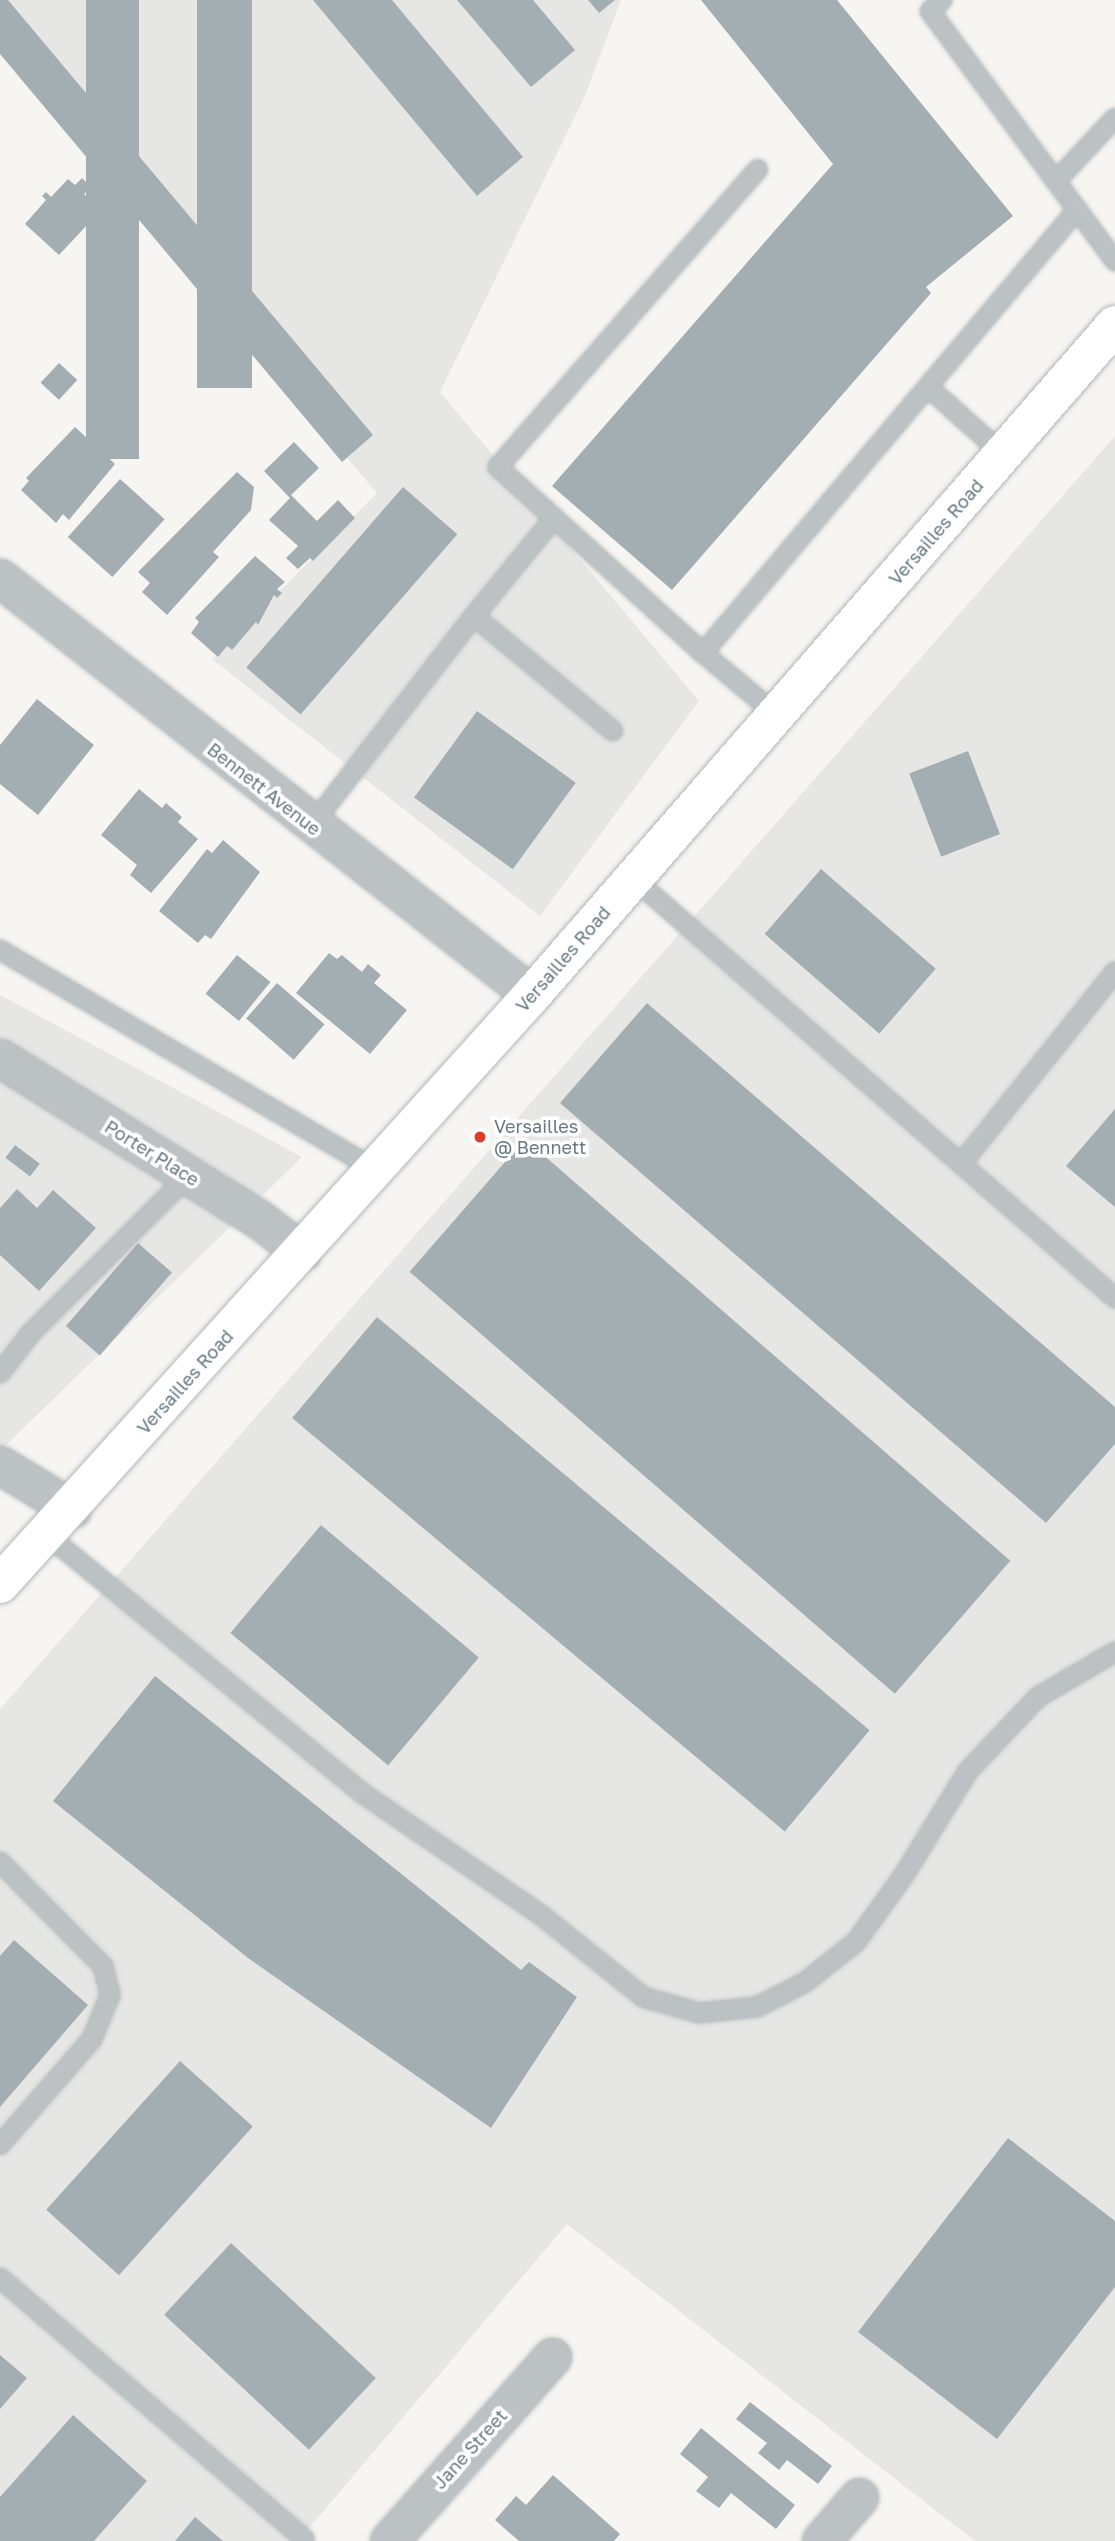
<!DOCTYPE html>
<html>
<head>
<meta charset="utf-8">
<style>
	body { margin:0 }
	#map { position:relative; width:1115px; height:2541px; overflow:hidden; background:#f6f5f2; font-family:"Golos Text",sans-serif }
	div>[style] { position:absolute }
	.built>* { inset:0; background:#e6e7e5 }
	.building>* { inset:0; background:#a3aeb2; transform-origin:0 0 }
	.roads { filter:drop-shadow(0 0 2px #b0b6b9) drop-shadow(0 0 2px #b0b6b9) }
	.service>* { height:18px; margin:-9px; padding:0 9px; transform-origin:9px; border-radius:9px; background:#bcc2c4 }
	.minor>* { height:37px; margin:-18.5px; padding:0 18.5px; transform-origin:18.5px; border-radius:18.5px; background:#bcc2c4 }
	.primary>* { height:38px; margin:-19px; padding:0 19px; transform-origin:19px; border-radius:19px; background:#fff }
	.dots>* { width:19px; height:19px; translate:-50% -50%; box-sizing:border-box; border:4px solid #fff; border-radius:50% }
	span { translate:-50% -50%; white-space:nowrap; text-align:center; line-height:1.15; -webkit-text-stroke:7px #fff; paint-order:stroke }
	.street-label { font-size:18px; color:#657982 }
	.poi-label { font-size:18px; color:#657982 }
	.left { translate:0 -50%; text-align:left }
</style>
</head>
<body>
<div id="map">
	<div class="built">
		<div style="clip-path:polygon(0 0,621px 0,585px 96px,440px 392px,699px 701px,540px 916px,212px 659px,377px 493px,0 53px)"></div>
		<div style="clip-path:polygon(1115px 436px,1115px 2541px,975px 2541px,567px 2224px,298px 2541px,0 2541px,0 1709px)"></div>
		<div style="clip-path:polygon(0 995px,302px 1157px,0 1451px)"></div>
	</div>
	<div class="building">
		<div style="clip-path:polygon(0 0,8px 0,373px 435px,342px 462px,0 54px)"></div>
		<div style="left:86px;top:0;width:53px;height:459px"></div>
		<div style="left:197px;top:0;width:55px;height:388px"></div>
		<div style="clip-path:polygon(313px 0,392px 0,523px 157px,477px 196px)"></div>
		<div style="clip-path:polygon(457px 0,533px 0,575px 50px,531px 87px)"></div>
		<div style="clip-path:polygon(588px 0,615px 0,599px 13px)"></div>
		<div style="clip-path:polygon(701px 0,837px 0,1013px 216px,926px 287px,931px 293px,672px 590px,552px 486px,833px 164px)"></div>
		<div style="clip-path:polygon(82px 178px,91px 187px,84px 194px,101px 210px,59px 255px,25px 224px,46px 200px,42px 196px,46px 192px,51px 197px,68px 179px,75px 185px)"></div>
		<div style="left:59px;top:363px;width:25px;height:27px;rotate:43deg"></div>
		<div style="clip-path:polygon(75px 427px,115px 464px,69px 520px,63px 514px,56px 523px,21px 490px,29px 481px,26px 478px)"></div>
		<div style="clip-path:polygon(294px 442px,319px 468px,291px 495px,317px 521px,338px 500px,355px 518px,313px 561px,310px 558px,298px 569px,286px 558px,298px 546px,269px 520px,290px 498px,264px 471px)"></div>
		<div style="clip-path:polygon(237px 472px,254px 487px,251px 510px,213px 552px,219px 557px,167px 615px,142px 592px,150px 583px,138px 572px)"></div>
		<div style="left:120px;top:479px;width:60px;height:78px;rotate:42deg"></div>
		<div style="left:403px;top:487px;width:72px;height:239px;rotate:41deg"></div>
		<div style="clip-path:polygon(255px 556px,285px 582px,277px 589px,282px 593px,277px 598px,274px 595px,258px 625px,256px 622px,232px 650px,227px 646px,218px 657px,191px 633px,199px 622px,195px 618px)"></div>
		<div style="clip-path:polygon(37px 699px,94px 745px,38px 815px,0 784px,0 745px)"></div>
		<div style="left:477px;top:711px;width:122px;height:107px;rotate:36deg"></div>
		<div style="left:968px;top:751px;width:89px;height:63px;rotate:69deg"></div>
		<div style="clip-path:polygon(139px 789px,162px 808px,166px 803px,182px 817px,178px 822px,198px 839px,151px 893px,130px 875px,137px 865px,101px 835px)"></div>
		<div style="clip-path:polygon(223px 840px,260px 872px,211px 939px,205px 935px,198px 943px,159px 911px,207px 849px,212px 853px)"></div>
		<div style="left:821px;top:869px;width:152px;height:86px;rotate:41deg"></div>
		<div style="clip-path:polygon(329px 953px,337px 959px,342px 955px,362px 972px,368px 964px,381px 975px,374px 983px,407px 1010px,370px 1054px,296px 993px)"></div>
		<div style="left:237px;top:955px;width:43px;height:50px;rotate:39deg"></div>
		<div style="left:277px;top:983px;width:63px;height:47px;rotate:41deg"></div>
		<div style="clip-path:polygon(647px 1003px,1115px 1407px,1115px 1444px,1046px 1523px,560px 1103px)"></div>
		<div style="clip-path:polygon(1115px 1109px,1115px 1207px,1066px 1166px)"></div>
		<div style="left:525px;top:1139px;width:643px;height:176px;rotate:41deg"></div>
		<div style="left:15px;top:1145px;width:31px;height:16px;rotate:37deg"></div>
		<div style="clip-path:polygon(17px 1189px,37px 1208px,53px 1190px,96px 1228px,39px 1291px,0 1255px,0 1208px)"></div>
		<div style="left:138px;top:1243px;width:45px;height:110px;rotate:41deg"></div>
		<div style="left:377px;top:1317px;width:643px;height:132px;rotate:40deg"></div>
		<div style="left:321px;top:1525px;width:206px;height:141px;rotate:40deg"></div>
		<div style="clip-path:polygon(155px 1676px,521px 1970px,529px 1962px,577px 1997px,491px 2128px,248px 1958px,53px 1801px)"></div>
		<div style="clip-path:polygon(14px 1940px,88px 2005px,0 2107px,0 1956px)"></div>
		<div style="left:180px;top:2061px;width:98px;height:200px;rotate:42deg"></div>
		<div style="clip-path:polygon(1008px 2138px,1115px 2221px,1115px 2287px,997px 2439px,858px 2332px)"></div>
		<div style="left:231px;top:2243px;width:198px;height:98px;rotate:43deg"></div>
		<div style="clip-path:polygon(0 2355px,27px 2378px,0 2409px)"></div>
		<div style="clip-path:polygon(750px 2402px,832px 2466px,818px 2484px,787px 2460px,779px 2470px,758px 2453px,767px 2443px,736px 2419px)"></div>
		<div style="clip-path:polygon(73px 2415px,147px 2481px,94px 2541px,0 2541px,0 2497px)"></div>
		<div style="clip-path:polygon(701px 2428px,795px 2505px,776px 2529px,731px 2493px,719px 2508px,696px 2491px,708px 2477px,680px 2454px)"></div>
		<div style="clip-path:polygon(553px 2475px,620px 2534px,614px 2541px,519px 2541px,495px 2520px,516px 2496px,526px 2505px)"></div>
		<div style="clip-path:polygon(195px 2517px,223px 2541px,175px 2541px)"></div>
	</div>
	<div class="roads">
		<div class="service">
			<div style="left:942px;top:0;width:16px;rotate:137deg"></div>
			<div style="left:930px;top:11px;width:311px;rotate:53.5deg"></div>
			<div style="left:1056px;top:181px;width:86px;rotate:-46.9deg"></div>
			<div style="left:928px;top:387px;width:101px;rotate:41.8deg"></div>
			<div style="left:474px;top:616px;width:127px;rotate:-50.8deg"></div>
			<div style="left:703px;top:653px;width:277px;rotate:-137.8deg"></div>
			<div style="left:498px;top:467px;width:395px;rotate:-48.9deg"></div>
			<div style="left:777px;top:715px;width:97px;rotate:-140deg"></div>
			<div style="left:703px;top:653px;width:580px;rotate:-49.83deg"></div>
			<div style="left:311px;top:826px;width:266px;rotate:-52.2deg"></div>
			<div style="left:474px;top:616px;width:180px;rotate:39.6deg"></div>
			<div style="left:634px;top:879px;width:638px;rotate:41.06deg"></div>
			<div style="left:0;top:950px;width:436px;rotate:30.3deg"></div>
			<div style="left:961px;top:1164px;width:246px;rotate:-51.3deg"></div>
			<div style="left:0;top:1373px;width:51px;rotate:-52.2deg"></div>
			<div style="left:31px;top:1333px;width:222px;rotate:-45deg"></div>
			<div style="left:47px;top:1535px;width:407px;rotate:39.3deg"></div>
			<div style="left:362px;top:1793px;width:217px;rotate:34.3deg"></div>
			<div style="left:541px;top:1915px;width:131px;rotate:38.8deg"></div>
			<div style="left:643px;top:1997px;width:58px;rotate:15.9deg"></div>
			<div style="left:699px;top:2013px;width:58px;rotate:-5.9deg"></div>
			<div style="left:757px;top:2007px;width:53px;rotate:-27.1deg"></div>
			<div style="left:804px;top:1983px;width:66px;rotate:-38.3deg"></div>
			<div style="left:856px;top:1942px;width:82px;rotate:-54.4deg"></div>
			<div style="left:904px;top:1875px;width:122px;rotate:-58.4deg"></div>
			<div style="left:968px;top:1771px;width:102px;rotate:-46.6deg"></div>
			<div style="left:1038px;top:1697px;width:89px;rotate:-30.3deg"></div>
			<div style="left:0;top:1862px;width:146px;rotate:45.3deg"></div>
			<div style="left:103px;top:1966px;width:30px;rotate:76deg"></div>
			<div style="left:110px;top:1995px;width:48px;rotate:112.2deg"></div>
			<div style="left:92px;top:2039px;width:140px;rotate:131deg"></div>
			<div style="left:0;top:2278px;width:401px;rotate:40.6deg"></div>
		</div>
		<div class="minor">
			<div style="left:0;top:578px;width:676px;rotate:38.09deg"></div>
			<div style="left:0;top:1058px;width:306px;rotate:31.9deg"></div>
			<div style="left:260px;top:1220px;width:53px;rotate:37.3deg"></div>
			<div style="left:0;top:1465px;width:84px;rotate:31.4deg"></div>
			<div style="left:389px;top:2541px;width:246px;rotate:-48.5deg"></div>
			<div style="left:821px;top:2541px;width:58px;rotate:-49.2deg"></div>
		</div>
		<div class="primary">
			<div style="left:0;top:1584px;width:794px;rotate:-47.91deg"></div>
			<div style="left:532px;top:995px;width:888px;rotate:-48.97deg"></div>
		</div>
	</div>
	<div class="dots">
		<div style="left:480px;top:1137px;background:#df3c28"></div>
	</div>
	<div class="street-label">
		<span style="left:936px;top:532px;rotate:-49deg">Versailles Road</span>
		<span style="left:264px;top:789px;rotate:38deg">Bennett Avenue</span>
		<span style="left:563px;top:959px;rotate:-49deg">Versailles Road</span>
		<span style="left:152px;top:1153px;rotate:32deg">Porter Place</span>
		<span style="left:185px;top:1382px;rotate:-48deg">Versailles Road</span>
		<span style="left:470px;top:2449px;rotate:-48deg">Jane Street</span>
	</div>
	<div class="poi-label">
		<span class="left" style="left:494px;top:1137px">Versailles<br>@ Bennett</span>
	</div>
</div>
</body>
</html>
